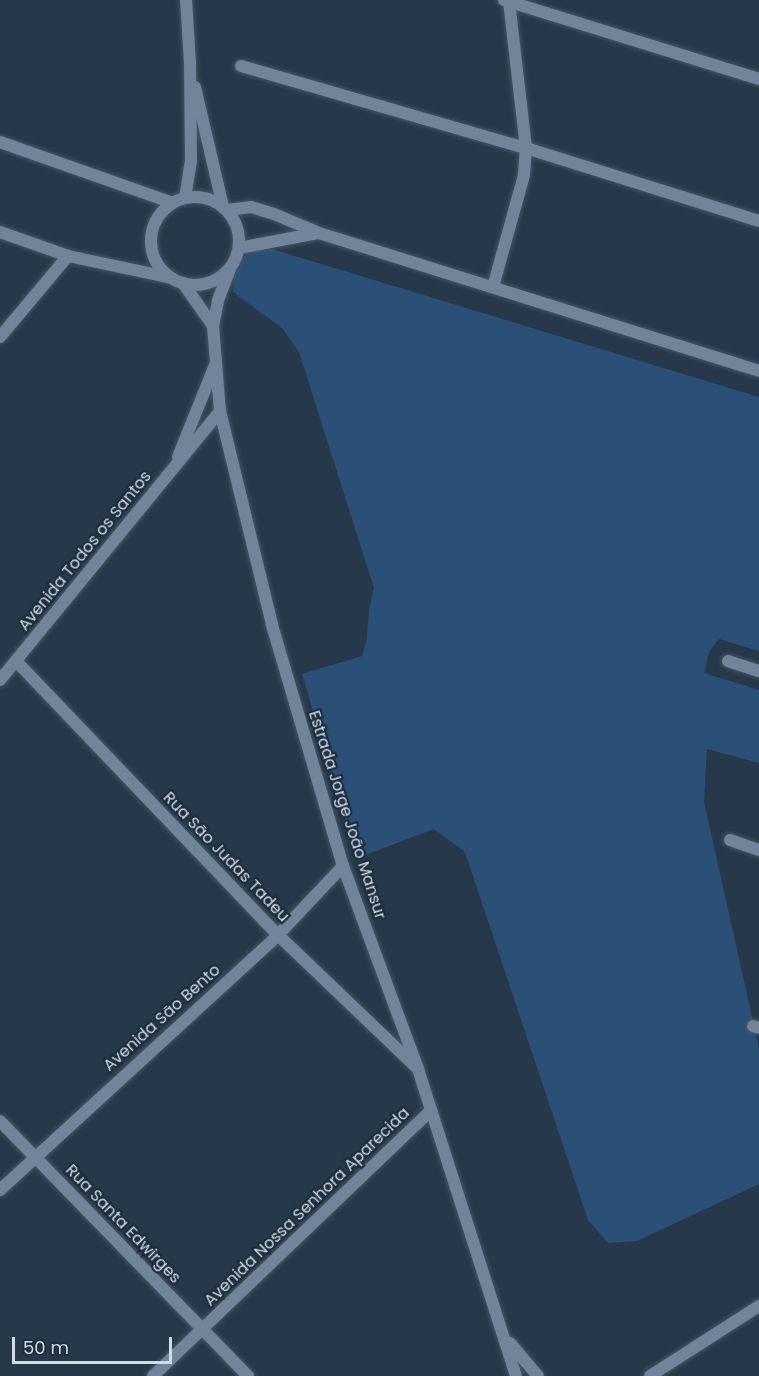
<!DOCTYPE html>
<html>
<head>
<meta charset="utf-8">
<style>
	body { margin:0 }
	#map { position:relative; width:759px; height:1376px; overflow:hidden; background:#27384a; font-family:Poppins,sans-serif }
	div>[style] { position:absolute }
	.green>* { inset:0; background:#2a5078 }
	.roads { filter:drop-shadow(0 0 2px #455463) drop-shadow(0 0 2px #455463) }
	.minor>* { height:12px; margin:-6px; padding:0 6px; transform-origin:6px; border-radius:6px; background:#718499 }
	.tertiary>* { height:12px; margin:-6px; padding:0 6px; transform-origin:6px; border-radius:6px; background:#718499 }
	.tertiary>.ring { margin:-6px; padding:0; box-sizing:content-box; background:none; border:12px solid #718499; border-radius:50% }
	span { translate:-50% -50%; white-space:nowrap; text-align:center; line-height:1.15; -webkit-text-stroke:4.5px #1d2d3f; paint-order:stroke }
	.street-label { font-size:16px; color:#d1dbe7 }
	.scale { position:absolute; left:12px; top:1337px; width:160px; height:27px; box-sizing:border-box; border:3px solid #d1dbe7; border-top:0; padding-left:8px; font-size:18px; line-height:21px; white-space:nowrap; color:#d1dbe7; -webkit-text-stroke:4px #1d2d3f; paint-order:stroke }
</style>
</head>
<body>
<div id="map">
	<div class="green">
		<div style="clip-path:polygon(262px 246px,759px 397px,759px 651px,719px 639px,709px 652px,704px 673px,759px 690px,759px 763px,707px 749px,704px 802px,759px 1048px,759px 1184px,637px 1241px,608px 1243px,588px 1220px,465px 852px,434px 829px,357px 858px,302px 674px,362px 656px,367px 638px,369px 610px,374px 588px,299px 352px,282px 328px,233px 292px,234px 273px,249px 249px)"></div>
	</div>
	<div class="roads">
		<div class="minor">
			<div style="left:504px;top:0;width:267px;rotate:17.2deg"></div>
			<div style="left:241px;top:66px;width:297px;rotate:16.1deg"></div>
			<div style="left:526px;top:148px;width:244px;rotate:17.4deg"></div>
			<div style="left:0;top:142px;width:183px;rotate:19.4deg"></div>
			<div style="left:227px;top:210px;width:24px;rotate:-7deg"></div>
			<div style="left:251px;top:207px;width:24px;rotate:17deg"></div>
			<div style="left:274px;top:214px;width:49px;rotate:22.9deg"></div>
			<div style="left:319px;top:233px;width:461px;rotate:17.4deg"></div>
			<div style="left:0;top:232px;width:72px;rotate:19.4deg"></div>
			<div style="left:68px;top:256px;width:106px;rotate:11.9deg"></div>
			<div style="left:239px;top:248px;width:80px;rotate:-10.8deg"></div>
			<div style="left:493px;top:287px;width:116px;rotate:-74.5deg"></div>
			<div style="left:524px;top:175px;width:27px;rotate:-86deg"></div>
			<div style="left:526px;top:148px;width:147px;rotate:-96.6deg"></div>
			<div style="left:0;top:337px;width:106px;rotate:-50deg"></div>
			<div style="left:16px;top:661px;width:379px;rotate:46.3deg"></div>
			<div style="left:278px;top:935px;width:194px;rotate:43.7deg"></div>
			<div style="left:728px;top:661px;width:33px;rotate:18deg"></div>
			<div style="left:730px;top:840px;width:31px;rotate:19deg"></div>
			<div style="left:753px;top:1026px;width:6px;rotate:18deg"></div>
			<div style="left:0;top:1121px;width:356px;rotate:45.8deg"></div>
			<div style="left:0;top:1190px;width:377px;rotate:-42.5deg"></div>
			<div style="left:278px;top:935px;width:95px;rotate:-46.7deg"></div>
			<div style="left:153px;top:1376px;width:385px;rotate:-43.7deg"></div>
			<div style="left:650px;top:1376px;width:130px;rotate:-32.7deg"></div>
		</div>
		<div class="tertiary">
			<div style="left:195px;top:87px;width:122px;rotate:76.8deg"></div>
			<div class="ring" style="left:151px;top:197px;width:76px;height:76px"></div>
			<div style="left:185px;top:198px;width:37px;rotate:-81deg"></div>
			<div style="left:191px;top:161px;width:98px;rotate:-90.6deg"></div>
			<div style="left:190px;top:63px;width:63px;rotate:-93.6deg"></div>
			<div style="left:230px;top:269px;width:34px;rotate:111deg"></div>
			<div style="left:218px;top:301px;width:25px;rotate:101deg"></div>
			<div style="left:213px;top:326px;width:85px;rotate:85.3deg"></div>
			<div style="left:220px;top:411px;width:220px;rotate:76.3deg"></div>
			<div style="left:272px;top:625px;width:251px;rotate:73.6deg"></div>
			<div style="left:343px;top:866px;width:216px;rotate:69.7deg"></div>
			<div style="left:418px;top:1069px;width:322px;rotate:72.3deg"></div>
			<div style="left:183px;top:283px;width:52px;rotate:55.1deg"></div>
			<div style="left:178px;top:457px;width:99px;rotate:-68.1deg"></div>
			<div style="left:0;top:680px;width:348px;rotate:-50.7deg"></div>
			<div style="left:510px;top:1343px;width:43px;rotate:49.7deg"></div>
		</div>
	</div>
	<div class="street-label">
		<span style="left:85px;top:551px;rotate:-51deg">Avenida Todos os Santos</span>
		<span style="left:347px;top:815px;rotate:72deg">Estrada Jorge João Mansur</span>
		<span style="left:226px;top:857px;rotate:46deg">Rua São Judas Tadeu</span>
		<span style="left:162px;top:1018px;rotate:-42deg">Avenida São Bento</span>
		<span style="left:307px;top:1207px;rotate:-44deg">Avenida Nossa Senhora Aparecida</span>
		<span style="left:123px;top:1224px;rotate:46deg">Rua Santa Edwirges</span>
	</div>
	<div class="scale">50 m</div>
</div>
</body>
</html>
